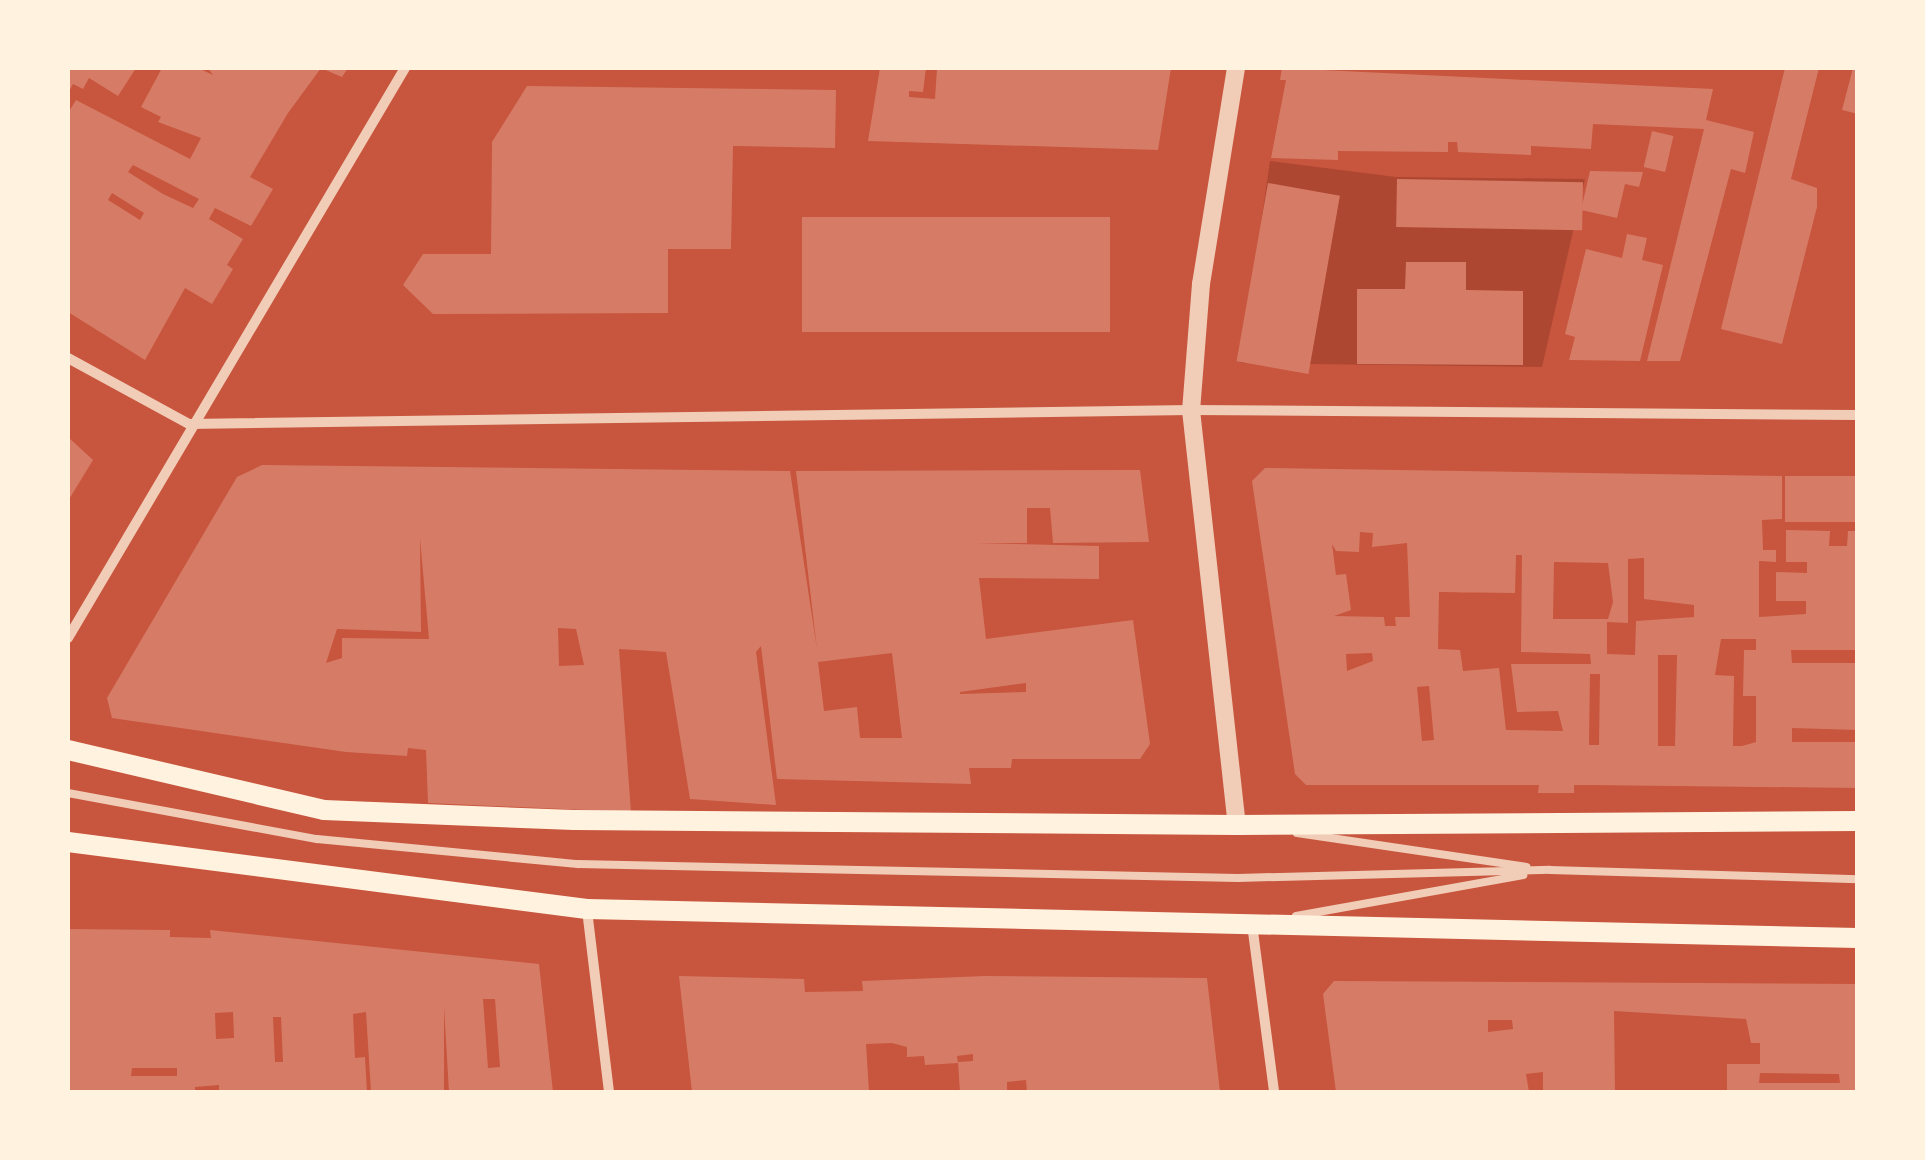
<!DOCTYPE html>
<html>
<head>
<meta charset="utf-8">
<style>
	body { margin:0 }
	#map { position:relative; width:1925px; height:1160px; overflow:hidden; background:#c8553d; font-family:"Open Sans",sans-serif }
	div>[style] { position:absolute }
	.green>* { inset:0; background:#ae4732 }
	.building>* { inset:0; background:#d67c66; transform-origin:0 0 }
	.service>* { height:8px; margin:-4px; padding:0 4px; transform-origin:4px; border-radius:4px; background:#f1ccb7 }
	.minor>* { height:10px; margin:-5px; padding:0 5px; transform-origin:5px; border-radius:5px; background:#f1ccb7 }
	.tertiary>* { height:18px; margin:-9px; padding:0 9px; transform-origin:9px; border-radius:9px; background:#f1ccb7 }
	.secondary>* { height:20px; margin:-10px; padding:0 10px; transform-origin:10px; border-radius:10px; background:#fff3e0 }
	span { translate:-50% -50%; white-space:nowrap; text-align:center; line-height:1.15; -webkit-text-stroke:8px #fff3e0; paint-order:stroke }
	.frame { position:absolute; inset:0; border:70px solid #fff3e0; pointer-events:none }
</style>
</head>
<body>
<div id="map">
	<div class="green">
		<div style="clip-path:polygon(1270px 161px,1396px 177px,1585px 179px,1542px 367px,1241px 363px)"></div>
	</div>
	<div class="building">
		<div style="clip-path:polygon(68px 68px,136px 68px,118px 96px,89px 78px,83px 89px,73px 84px,68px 93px)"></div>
		<div style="clip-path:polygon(evenodd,162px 68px,198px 68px,213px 75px,208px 68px,348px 68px,342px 77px,321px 68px,288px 113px,250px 177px,273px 189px,251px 226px,215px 208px,209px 219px,243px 239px,227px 265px,233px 269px,212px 304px,185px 288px,145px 360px,68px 312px,68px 113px,76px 100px,190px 159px,201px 138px,158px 122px,161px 117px,141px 107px,162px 68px,133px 165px,199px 199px,193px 208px,163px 194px,128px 172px,133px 165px,162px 68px,112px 193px,144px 213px,140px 220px,108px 200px,112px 193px)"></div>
		<div style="clip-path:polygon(880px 68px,926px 68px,923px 92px,909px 91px,909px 97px,935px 99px,937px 68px,1171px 68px,1158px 150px,868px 141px)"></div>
		<div style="clip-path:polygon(1282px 68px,1713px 89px,1706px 120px,1754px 132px,1745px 173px,1731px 169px,1680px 361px,1647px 361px,1704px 129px,1593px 124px,1591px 149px,1531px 146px,1531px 155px,1458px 152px,1457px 142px,1448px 142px,1448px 152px,1338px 151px,1338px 160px,1271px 158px,1286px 80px,1280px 80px)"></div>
		<div style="clip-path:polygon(1785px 68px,1819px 68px,1791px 179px,1817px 188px,1817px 207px,1782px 344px,1721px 329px)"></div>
		<div style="clip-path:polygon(1853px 68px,1858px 68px,1858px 114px,1842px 110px)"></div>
		<div style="clip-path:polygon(527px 86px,836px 90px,835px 148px,733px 146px,731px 249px,668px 249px,668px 313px,433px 314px,403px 285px,423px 254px,491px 254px,492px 142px)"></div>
		<div style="left:1652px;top:131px;width:22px;height:37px;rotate:13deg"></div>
		<div style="clip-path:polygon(1590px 171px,1643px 172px,1639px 187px,1625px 184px,1617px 218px,1581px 210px)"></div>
		<div style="left:1397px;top:179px;width:186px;height:48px;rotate:1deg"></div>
		<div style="left:1268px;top:183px;width:73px;height:181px;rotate:10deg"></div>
		<div style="left:802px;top:217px;width:308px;height:115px"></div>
		<div style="clip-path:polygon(1627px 234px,1647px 238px,1642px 260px,1663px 265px,1640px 361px,1569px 360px,1575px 337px,1565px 334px,1586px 249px,1622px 258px)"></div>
		<div style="clip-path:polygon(1406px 262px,1466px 262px,1466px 290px,1523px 291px,1523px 365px,1357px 364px,1357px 289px,1405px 289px)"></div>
		<div style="clip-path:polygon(68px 437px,93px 460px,68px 501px)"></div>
		<div style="clip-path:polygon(evenodd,262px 465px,790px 471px,817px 649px,796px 471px,1140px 470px,1149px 542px,1053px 543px,1050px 508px,1027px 508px,1027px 543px,975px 543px,1099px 546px,1099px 579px,979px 578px,986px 639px,1133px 620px,1150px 744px,1140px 759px,1012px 759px,1011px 768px,969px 768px,971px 784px,777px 779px,761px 646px,756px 652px,776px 805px,690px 799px,666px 652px,619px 649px,631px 812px,428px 803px,426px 750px,408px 748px,407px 756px,346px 752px,112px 718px,107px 698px,237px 477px,262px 465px,420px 538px,429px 639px,342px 638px,342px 658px,326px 663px,337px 629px,421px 632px,420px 538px,262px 465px,558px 628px,576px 629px,584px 665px,559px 666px,558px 628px,262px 465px,892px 653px,902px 738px,860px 738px,857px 707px,824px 711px,818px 662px,892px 653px,262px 465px,1026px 683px,1026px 692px,960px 694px,960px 692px,1026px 683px)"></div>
		<div style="clip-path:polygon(evenodd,1265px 468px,1782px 476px,1782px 519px,1762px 520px,1763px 550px,1776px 550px,1776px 562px,1759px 561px,1759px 617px,1806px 614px,1806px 601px,1776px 601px,1776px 572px,1807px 573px,1807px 562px,1786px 562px,1786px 530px,1830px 531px,1829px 546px,1847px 546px,1848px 531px,1858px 531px,1858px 650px,1791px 650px,1792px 663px,1858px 663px,1858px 730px,1792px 728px,1792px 742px,1858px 742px,1858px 788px,1589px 785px,1574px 785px,1574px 793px,1538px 793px,1539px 785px,1306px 785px,1295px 774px,1252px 481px,1265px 468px,1360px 532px,1373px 533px,1372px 547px,1407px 543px,1410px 617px,1395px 617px,1396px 626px,1385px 626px,1384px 617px,1334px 616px,1351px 610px,1346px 574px,1336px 575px,1332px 544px,1336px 551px,1359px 552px,1360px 532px,1265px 468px,1516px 555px,1522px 555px,1521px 652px,1590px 654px,1591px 664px,1511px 664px,1517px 712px,1558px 711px,1563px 731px,1506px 730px,1499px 668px,1463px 671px,1460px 650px,1438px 649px,1439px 592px,1515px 593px,1516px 555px,1265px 468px,1644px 558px,1644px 599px,1694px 605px,1694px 617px,1636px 621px,1635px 655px,1607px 654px,1607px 622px,1628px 623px,1628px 559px,1644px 558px,1265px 468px,1554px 562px,1608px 563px,1613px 602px,1608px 619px,1553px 619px,1554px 562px,1265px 468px,1721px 639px,1756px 639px,1756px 650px,1744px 650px,1743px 696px,1756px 696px,1756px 742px,1742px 746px,1733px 746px,1734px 676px,1715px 675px,1721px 639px,1265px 468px,1372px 653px,1373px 661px,1347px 671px,1346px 654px,1372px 653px,1265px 468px,1658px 655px,1677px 655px,1675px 746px,1658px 746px,1658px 655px,1265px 468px,1590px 674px,1600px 674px,1599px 745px,1589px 745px,1590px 674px,1265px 468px,1429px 686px,1434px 740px,1422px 741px,1417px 687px,1429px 686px)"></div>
		<div style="left:1785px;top:476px;width:73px;height:46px"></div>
		<div style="clip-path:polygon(evenodd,68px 929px,170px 930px,170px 937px,211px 938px,210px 930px,539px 964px,553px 1092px,449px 1092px,444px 1006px,444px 1092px,371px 1092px,366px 1012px,353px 1014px,355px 1058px,365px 1057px,367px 1092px,219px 1092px,219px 1085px,195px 1087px,195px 1092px,68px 1092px,68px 929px,483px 999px,495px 999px,500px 1067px,488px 1068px,483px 999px,68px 929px,233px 1012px,234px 1038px,216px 1039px,215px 1013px,233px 1012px,68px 929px,273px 1017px,281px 1017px,283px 1062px,275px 1062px,273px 1017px,68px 929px,132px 1068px,177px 1068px,177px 1076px,131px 1076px,132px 1068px)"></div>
		<div style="clip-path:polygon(679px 976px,804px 979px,805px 992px,863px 991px,862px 981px,985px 976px,1207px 978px,1220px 1092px,1027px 1092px,1026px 1080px,1007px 1082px,1007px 1092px,960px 1092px,958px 1062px,973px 1061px,973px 1054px,957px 1056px,958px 1063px,925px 1065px,924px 1056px,907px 1057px,907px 1047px,892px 1043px,866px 1044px,869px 1092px,692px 1092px)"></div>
		<div style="clip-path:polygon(evenodd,1334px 981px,1858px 984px,1858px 1092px,1727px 1092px,1727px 1064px,1760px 1064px,1760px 1043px,1751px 1043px,1746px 1019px,1614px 1011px,1615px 1092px,1543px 1092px,1543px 1072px,1526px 1074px,1529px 1092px,1336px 1092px,1323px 994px,1334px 981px,1488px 1020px,1512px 1020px,1513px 1029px,1488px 1032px,1488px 1020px,1334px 981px,1760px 1073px,1839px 1074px,1840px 1083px,1759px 1083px,1760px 1073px)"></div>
	</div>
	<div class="service">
		<div style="left:68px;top:793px;width:253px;rotate:10.5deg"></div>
		<div style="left:317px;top:839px;width:262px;rotate:5.5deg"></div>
		<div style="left:578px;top:864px;width:660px;rotate:1.22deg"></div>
		<div style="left:1238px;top:878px;width:312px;rotate:-1.5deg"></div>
		<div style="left:1550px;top:870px;width:308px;rotate:1.7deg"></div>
		<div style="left:1297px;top:833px;width:232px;rotate:8.4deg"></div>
		<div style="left:1296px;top:916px;width:231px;rotate:-10.2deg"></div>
	</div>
	<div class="minor">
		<div style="left:68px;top:358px;width:138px;rotate:28.6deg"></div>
		<div style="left:189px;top:424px;width:1002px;rotate:-0.8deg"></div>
		<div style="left:1191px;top:410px;width:667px;rotate:0.43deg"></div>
		<div style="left:68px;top:638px;width:662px;rotate:-59.41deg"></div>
		<div style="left:587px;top:910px;width:183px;rotate:83.1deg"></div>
		<div style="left:1252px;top:924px;width:169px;rotate:82.5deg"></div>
	</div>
	<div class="tertiary">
		<div style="left:1236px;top:68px;width:219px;rotate:99.2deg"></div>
		<div style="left:1201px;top:284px;width:126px;rotate:94.5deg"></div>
		<div style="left:1191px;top:410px;width:418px;rotate:83.7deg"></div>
	</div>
	<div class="secondary">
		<div style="left:68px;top:750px;width:263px;rotate:13.2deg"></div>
		<div style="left:324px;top:810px;width:250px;rotate:2.3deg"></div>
		<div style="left:574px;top:820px;width:663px;rotate:0.43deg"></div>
		<div style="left:1237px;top:825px;width:621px;rotate:-0.37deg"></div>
		<div style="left:68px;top:842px;width:523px;rotate:7.36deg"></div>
		<div style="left:587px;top:909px;width:1271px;rotate:1.31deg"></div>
	</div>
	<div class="frame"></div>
</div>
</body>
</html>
